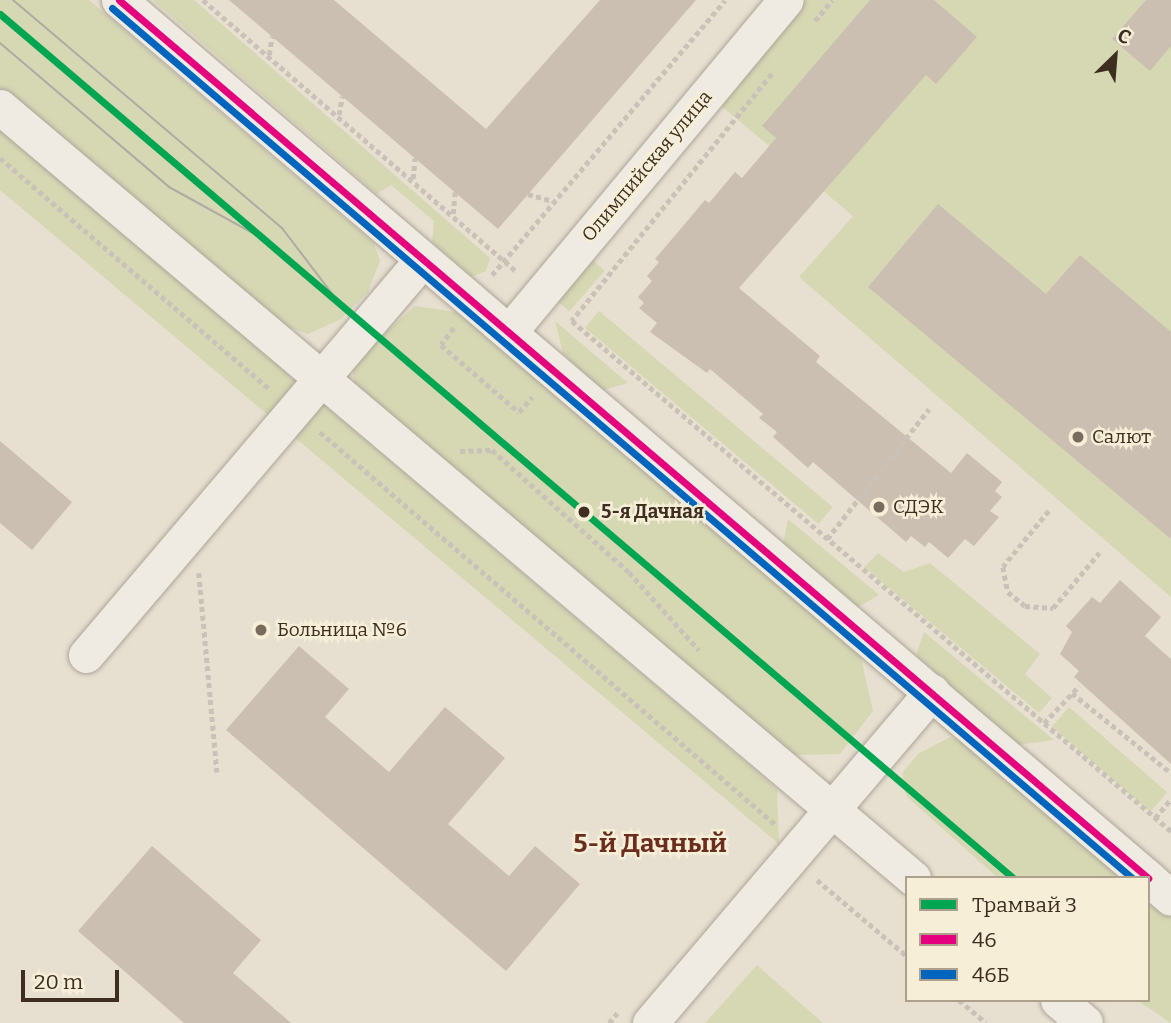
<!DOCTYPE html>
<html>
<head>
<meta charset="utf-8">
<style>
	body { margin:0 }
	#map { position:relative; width:1171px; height:1023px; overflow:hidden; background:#e7e0d1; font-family:Bitter,serif }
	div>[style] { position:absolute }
	.green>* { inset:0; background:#d6d7b3; transform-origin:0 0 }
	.building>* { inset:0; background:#cbbfb2 }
	.path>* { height:4.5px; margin-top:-2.25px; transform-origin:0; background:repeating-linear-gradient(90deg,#c8c2b9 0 5px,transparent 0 8.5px) }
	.roads { filter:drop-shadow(0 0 2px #ada599) drop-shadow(0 0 2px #ada599) }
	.minor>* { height:35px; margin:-17.5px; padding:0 17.5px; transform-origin:17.5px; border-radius:17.5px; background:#efebe3 }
	.tram>* { height:2px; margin:-1px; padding:0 1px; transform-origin:1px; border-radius:1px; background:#afaaa2 }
	.bus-1>* { height:7px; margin:-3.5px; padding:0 3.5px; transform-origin:3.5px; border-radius:3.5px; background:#e5007d }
	.bus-2>* { height:7px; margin:-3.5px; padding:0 3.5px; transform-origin:3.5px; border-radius:3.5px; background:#0065bd }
	.tram-1>* { height:7px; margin:-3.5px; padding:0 3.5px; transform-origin:3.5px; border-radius:3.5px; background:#00a651 }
	.dots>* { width:19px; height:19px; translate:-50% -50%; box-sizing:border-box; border:4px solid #f7eed8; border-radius:50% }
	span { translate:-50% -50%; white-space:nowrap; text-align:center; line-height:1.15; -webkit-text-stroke:5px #f7eed8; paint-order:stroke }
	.street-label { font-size:19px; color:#3d2e20 }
	.poi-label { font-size:19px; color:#3d2e20 }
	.left { translate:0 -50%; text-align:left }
	.stop-label { font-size:19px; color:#3d2e20; font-weight:700 }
	.district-label { font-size:26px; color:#6b2e1e; font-weight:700 }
	.legend { position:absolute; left:905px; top:876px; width:245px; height:126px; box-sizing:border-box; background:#f7eed8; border:2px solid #ada18e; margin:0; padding:9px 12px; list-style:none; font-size:21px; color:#3d2e20 }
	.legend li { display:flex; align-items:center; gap:14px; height:35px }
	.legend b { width:35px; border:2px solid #ada18e }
	.north { position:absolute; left:1080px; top:21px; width:70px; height:70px; -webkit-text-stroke:5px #f7eed8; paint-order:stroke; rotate:25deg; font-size:19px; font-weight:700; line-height:28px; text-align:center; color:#3d2e20 }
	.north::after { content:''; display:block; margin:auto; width:24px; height:32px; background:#3d2e20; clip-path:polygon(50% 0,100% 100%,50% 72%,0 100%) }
	.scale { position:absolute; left:21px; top:970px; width:98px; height:32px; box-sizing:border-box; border:4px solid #3d2e20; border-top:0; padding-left:9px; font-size:21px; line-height:24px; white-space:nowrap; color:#3d2e20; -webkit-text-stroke:5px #f7eed8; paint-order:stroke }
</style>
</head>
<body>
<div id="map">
	<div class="green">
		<div style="clip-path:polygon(0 0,89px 0,374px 243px,380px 261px,368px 292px,341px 319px,308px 334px,277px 323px,0 90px)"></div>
		<div style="clip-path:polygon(153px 0,194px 0,490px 258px,486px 271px,472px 277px,432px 242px,434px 221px,391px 185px,377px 194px)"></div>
		<div style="clip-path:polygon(806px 0,1171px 0,1171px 597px,799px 277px,853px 216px,720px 105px)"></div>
		<div style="clip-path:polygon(0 130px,760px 774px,777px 790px,779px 844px,0 190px)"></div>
		<div style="left:591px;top:259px;width:18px;height:54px;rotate:41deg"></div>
		<div style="clip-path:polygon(415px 306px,457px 312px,860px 654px,873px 711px,840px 754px,796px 755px,767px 743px,354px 383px,352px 363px)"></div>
		<div style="left:599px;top:311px;width:305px;height:22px;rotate:40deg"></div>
		<div style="clip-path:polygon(555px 321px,628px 383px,603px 390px,581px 372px,563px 353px)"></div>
		<div style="clip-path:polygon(788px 519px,879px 595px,858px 607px,783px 544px)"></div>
		<div style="clip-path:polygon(878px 553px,904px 572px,930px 563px,1040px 654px,1025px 674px,1052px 698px,1039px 713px,864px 567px)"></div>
		<div style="clip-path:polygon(924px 632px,1054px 740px,1018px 745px,916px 655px)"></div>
		<div style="left:1069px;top:707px;width:130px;height:26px;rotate:41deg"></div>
		<div style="clip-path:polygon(950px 737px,962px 741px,1126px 878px,998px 878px,907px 797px,902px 785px,903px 772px,918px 754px)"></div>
		<div style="clip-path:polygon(1148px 897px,1171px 916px,1171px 1023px,1137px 1000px,1148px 1000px)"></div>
		<div style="clip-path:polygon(757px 965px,823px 1023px,705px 1023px)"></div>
	</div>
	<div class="building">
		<div style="clip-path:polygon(229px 0,334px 0,486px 129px,600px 0,696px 0,498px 229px)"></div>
		<div style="clip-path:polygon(870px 0,934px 0,977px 37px,936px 84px,926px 75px,739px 288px,820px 356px,816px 362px,951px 473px,967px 453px,1002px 482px,995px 491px,1002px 497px,990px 511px,999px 517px,974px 546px,965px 539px,948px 558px,929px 542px,925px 547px,911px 536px,906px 542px,813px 462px,808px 468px,773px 437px,777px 432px,759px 418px,763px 414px,710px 369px,707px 373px,650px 332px,657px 323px,639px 308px,644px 303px,638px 297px,652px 281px,647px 276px,659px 262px,655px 259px,705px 200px,709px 203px,735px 172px,742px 178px,776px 138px,762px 126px)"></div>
		<div style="clip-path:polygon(1146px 0,1171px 0,1171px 46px,1150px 71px,1112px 39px)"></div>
		<div style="clip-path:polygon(938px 204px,1046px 294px,1080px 255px,1171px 332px,1171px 539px,868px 287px)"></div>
		<div style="clip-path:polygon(0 441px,72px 502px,32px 550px,0 523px)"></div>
		<div style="clip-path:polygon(1120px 580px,1161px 617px,1145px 636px,1171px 659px,1171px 764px,1074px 677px,1079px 671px,1060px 654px,1072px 632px,1066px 626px,1092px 597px,1100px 603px)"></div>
		<div style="clip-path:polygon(299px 646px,349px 689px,325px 717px,389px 772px,445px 707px,505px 758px,448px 824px,509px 876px,535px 846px,580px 884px,506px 971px,226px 730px)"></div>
		<div style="clip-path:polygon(152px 846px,261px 940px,233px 973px,291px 1023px,184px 1023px,78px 931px)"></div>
	</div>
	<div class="path">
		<div style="left:203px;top:0;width:415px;rotate:40.9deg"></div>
		<div style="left:815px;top:21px;width:27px;rotate:-51deg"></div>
		<div style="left:269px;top:55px;width:19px;rotate:-81deg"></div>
		<div style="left:772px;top:74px;width:318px;rotate:129deg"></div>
		<div style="left:572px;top:321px;width:787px;rotate:40.41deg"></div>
		<div style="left:339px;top:115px;width:19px;rotate:-81deg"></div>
		<div style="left:0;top:158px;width:357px;rotate:40.6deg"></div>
		<div style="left:413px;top:179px;width:21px;rotate:-85deg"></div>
		<div style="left:528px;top:194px;width:25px;rotate:16deg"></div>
		<div style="left:453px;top:214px;width:22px;rotate:-85deg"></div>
		<div style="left:492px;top:275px;width:360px;rotate:-49.7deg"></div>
		<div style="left:454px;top:328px;width:21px;rotate:127deg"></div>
		<div style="left:441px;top:345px;width:103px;rotate:40.7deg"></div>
		<div style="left:519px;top:412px;width:20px;rotate:-49deg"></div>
		<div style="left:320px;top:432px;width:602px;rotate:40.76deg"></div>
		<div style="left:460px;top:451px;width:32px;rotate:-2deg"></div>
		<div style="left:492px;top:450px;width:183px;rotate:41.7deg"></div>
		<div style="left:629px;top:572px;width:105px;rotate:48.1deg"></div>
		<div style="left:1049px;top:511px;width:72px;rotate:129.4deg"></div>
		<div style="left:1003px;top:567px;width:25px;rotate:79deg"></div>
		<div style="left:1008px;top:592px;width:22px;rotate:39deg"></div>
		<div style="left:1025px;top:606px;width:28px;rotate:4deg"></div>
		<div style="left:1053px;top:608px;width:72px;rotate:-50.1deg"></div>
		<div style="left:827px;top:539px;width:165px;rotate:-51.9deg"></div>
		<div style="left:199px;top:573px;width:200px;rotate:84.8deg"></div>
		<div style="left:1072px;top:693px;width:127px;rotate:38.9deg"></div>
		<div style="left:1044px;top:723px;width:51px;rotate:-46.6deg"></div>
		<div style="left:1155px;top:818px;width:25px;rotate:-50deg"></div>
		<div style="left:817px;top:880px;width:118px;rotate:40.2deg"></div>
		<div style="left:959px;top:1000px;width:35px;rotate:40deg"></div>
		<div style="left:609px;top:1023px;width:13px;rotate:-51deg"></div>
	</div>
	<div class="roads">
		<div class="minor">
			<div style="left:119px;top:0;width:1353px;rotate:40.47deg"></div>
			<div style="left:0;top:107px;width:1195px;rotate:40.18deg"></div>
			<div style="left:509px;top:332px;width:432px;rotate:-50.2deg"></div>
			<div style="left:86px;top:655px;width:519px;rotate:-49.61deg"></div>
			<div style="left:1148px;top:878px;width:30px;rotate:41deg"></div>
			<div style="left:1058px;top:1000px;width:35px;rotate:40deg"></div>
			<div style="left:650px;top:1023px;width:435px;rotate:-49.6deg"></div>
		</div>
	</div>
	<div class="tram">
		<div style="left:13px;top:0;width:353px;rotate:40.3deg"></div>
		<div style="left:282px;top:228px;width:84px;rotate:52.7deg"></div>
		<div style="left:0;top:43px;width:222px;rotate:40.4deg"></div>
		<div style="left:169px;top:187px;width:116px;rotate:28.8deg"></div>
	</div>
	<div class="bus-1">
		<div style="left:119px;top:0;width:1353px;rotate:40.47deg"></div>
	</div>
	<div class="bus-2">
		<div style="left:112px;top:8px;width:1341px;rotate:40.46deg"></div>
	</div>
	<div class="tram-1">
		<div style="left:0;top:14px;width:1331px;rotate:40.46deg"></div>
	</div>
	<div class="dots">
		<div style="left:1078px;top:437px;background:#786c5e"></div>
		<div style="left:879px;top:507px;background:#786c5e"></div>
		<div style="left:584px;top:512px;background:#3d2e20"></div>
		<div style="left:261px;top:630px;background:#786c5e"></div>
	</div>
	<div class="street-label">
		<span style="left:647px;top:166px;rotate:-50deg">Олимпийская улица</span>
	</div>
	<div class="poi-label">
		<span class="left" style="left:1092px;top:437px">Салют</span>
		<span class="left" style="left:893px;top:507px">СДЭК</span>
		<span class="left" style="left:277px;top:630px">Больница №6</span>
	</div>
	<div class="stop-label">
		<span class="left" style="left:601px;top:512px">5-я Дачная</span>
	</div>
	<div class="district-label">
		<span style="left:650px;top:844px">5-й Дачный</span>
	</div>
	<ul class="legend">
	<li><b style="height:9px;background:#00a651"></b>Трамвай 3</li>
	<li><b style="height:9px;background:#e5007d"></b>46</li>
	<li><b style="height:9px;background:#0065bd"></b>46Б</li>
	</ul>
	<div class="north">С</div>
	<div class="scale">20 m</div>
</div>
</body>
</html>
